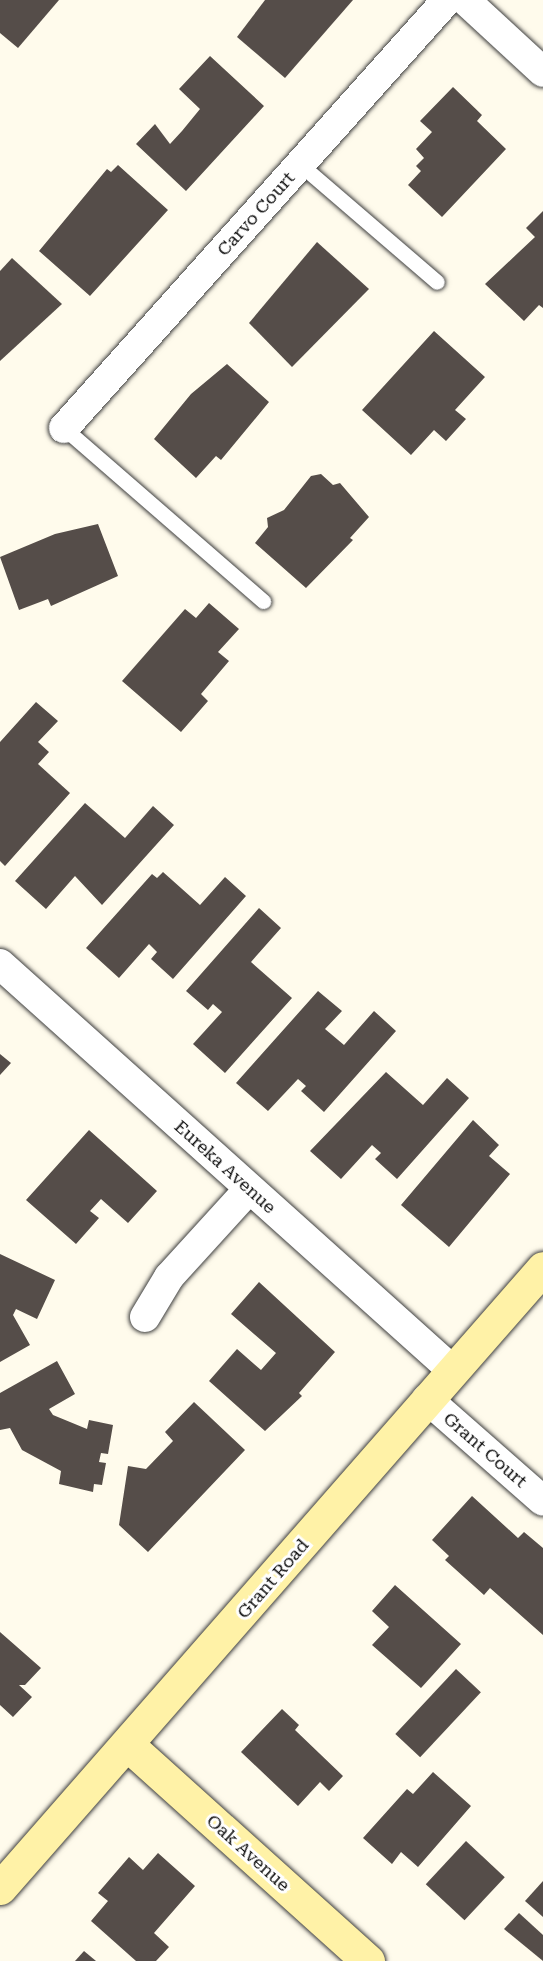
<!DOCTYPE html>
<html>
<head>
<meta charset="utf-8">
<style>
	body { margin:0 }
	#map { position:relative; width:543px; height:1961px; overflow:hidden; background:#fffbec; font-family:"Roboto Serif",serif }
	div>[style] { position:absolute }
	.building>* { inset:0; background:#554d49; transform-origin:0 0 }
	.roads { filter:drop-shadow(0 0 2px #3f3f3f) drop-shadow(0 0 2px #3f3f3f) }
	.lane>* { height:15px; margin:-7.5px; padding:0 7.5px; transform-origin:7.5px; border-radius:7.5px; background:#fff }
	.street>* { height:30px; margin:-15px; padding:0 15px; transform-origin:15px; border-radius:15px; background:#fff }
	.secondary>* { height:33px; margin:-16.5px; padding:0 16.5px; transform-origin:16.5px; border-radius:16.5px; background:#fff2a7 }
	span { translate:-50% -50%; white-space:nowrap; text-align:center; line-height:1.15; -webkit-text-stroke:6px #fff; paint-order:stroke }
	.street-label { font-size:18px; color:#0c0c0c }
</style>
</head>
<body>
<div id="map">
	<div class="building">
		<div style="clip-path:polygon(0 0,59px 0,18px 48px,0 33px)"></div>
		<div style="clip-path:polygon(265px 0,353px 0,285px 78px,237px 37px)"></div>
		<div style="clip-path:polygon(210px 56px,264px 106px,186px 191px,136px 144px,155px 124px,170px 144px,182px 131px,200px 109px,179px 89px)"></div>
		<div style="clip-path:polygon(453px 87px,482px 115px,477px 121px,506px 149px,442px 217px,408px 185px,421px 171px,416px 166px,424px 158px,416px 149px,432px 132px,420px 121px)"></div>
		<div style="clip-path:polygon(118px 165px,168px 210px,90px 296px,39px 251px,107px 169px,111px 172px)"></div>
		<div style="clip-path:polygon(543px 211px,543px 308px,539px 305px,524px 321px,485px 284px,535px 237px,526px 228px)"></div>
		<div style="clip-path:polygon(317px 242px,369px 289px,292px 367px,249px 323px)"></div>
		<div style="clip-path:polygon(12px 258px,62px 304px,0 361px,0 271px)"></div>
		<div style="clip-path:polygon(434px 331px,485px 377px,455px 410px,466px 419px,446px 441px,434px 430px,411px 455px,362px 410px)"></div>
		<div style="clip-path:polygon(227px 364px,269px 402px,221px 460px,216px 456px,196px 478px,154px 439px,191px 394px)"></div>
		<div style="clip-path:polygon(321px 474px,333px 485px,340px 483px,369px 517px,350px 538px,353px 540px,306px 588px,255px 543px,268px 527px,267px 518px,284px 510px,311px 476px)"></div>
		<div style="clip-path:polygon(98px 524px,118px 576px,51px 606px,48px 599px,19px 610px,0 557px,55px 534px)"></div>
		<div style="clip-path:polygon(209px 603px,239px 629px,218px 652px,229px 661px,201px 694px,208px 701px,181px 732px,122px 681px,185px 609px,196px 618px)"></div>
		<div style="clip-path:polygon(36px 702px,58px 721px,38px 742px,49px 752px,38px 764px,70px 793px,5px 866px,0 861px,0 742px)"></div>
		<div style="clip-path:polygon(85px 803px,125px 838px,153px 806px,174px 825px,102px 905px,75px 876px,46px 909px,15px 881px)"></div>
		<div style="clip-path:polygon(163px 872px,200px 905px,225px 877px,246px 896px,173px 979px,151px 959px,157px 952px,149px 944px,119px 978px,86px 948px,152px 874px,157px 878px)"></div>
		<div style="clip-path:polygon(259px 908px,281px 928px,251px 962px,292px 998px,225px 1073px,193px 1044px,222px 1012px,213px 1004px,208px 1010px,186px 991px)"></div>
		<div style="clip-path:polygon(318px 991px,342px 1011px,325px 1029px,344px 1045px,374px 1011px,396px 1031px,324px 1112px,301px 1091px,306px 1086px,298px 1079px,268px 1111px,236px 1083px)"></div>
		<div style="clip-path:polygon(0 1054px,11px 1063px,0 1075px)"></div>
		<div style="clip-path:polygon(386px 1072px,423px 1105px,447px 1078px,469px 1098px,397px 1179px,375px 1159px,381px 1153px,372px 1145px,341px 1179px,310px 1151px)"></div>
		<div style="clip-path:polygon(473px 1120px,499px 1145px,489px 1156px,510px 1174px,449px 1247px,401px 1205px)"></div>
		<div style="clip-path:polygon(89px 1130px,157px 1191px,128px 1223px,101px 1199px,90px 1211px,99px 1218px,76px 1244px,26px 1200px)"></div>
		<div style="clip-path:polygon(0 1254px,55px 1280px,37px 1319px,16px 1309px,13px 1315px,30px 1345px,0 1362px)"></div>
		<div style="clip-path:polygon(259px 1282px,335px 1352px,299px 1393px,302px 1396px,265px 1431px,209px 1381px,237px 1349px,261px 1370px,276px 1353px,231px 1314px)"></div>
		<div style="clip-path:polygon(57px 1361px,75px 1394px,49px 1409px,53px 1415px,87px 1429px,89px 1420px,113px 1425px,108px 1454px,101px 1453px,99px 1462px,106px 1463px,102px 1485px,94px 1484px,93px 1492px,59px 1484px,61px 1471px,22px 1450px,10px 1428px,0 1430px,0 1393px)"></div>
		<div style="clip-path:polygon(194px 1402px,245px 1450px,148px 1552px,119px 1525px,128px 1466px,146px 1469px,173px 1441px,165px 1432px)"></div>
		<div style="clip-path:polygon(472px 1496px,518px 1538px,524px 1532px,543px 1548px,543px 1635px,490px 1588px,484px 1595px,445px 1560px,449px 1556px,432px 1540px)"></div>
		<div style="clip-path:polygon(395px 1585px,461px 1644px,421px 1688px,372px 1645px,389px 1627px,372px 1611px)"></div>
		<div style="clip-path:polygon(0 1632px,41px 1668px,25px 1685px,19px 1685px,32px 1697px,13px 1717px,0 1705px)"></div>
		<div style="left:456px;top:1669px;width:34px;height:89px;rotate:43deg"></div>
		<div style="clip-path:polygon(282px 1709px,299px 1725px,295px 1730px,343px 1776px,329px 1791px,320px 1782px,298px 1806px,241px 1752px)"></div>
		<div style="clip-path:polygon(433px 1772px,471px 1806px,418px 1867px,401px 1852px,392px 1864px,363px 1838px,407px 1789px,413px 1794px)"></div>
		<div style="left:466px;top:1841px;width:53px;height:59px;rotate:43deg"></div>
		<div style="clip-path:polygon(158px 1853px,195px 1886px,154px 1933px,169px 1947px,156px 1961px,136px 1961px,91px 1921px,108px 1901px,98px 1893px,129px 1857px,143px 1870px)"></div>
		<div style="clip-path:polygon(543px 1881px,543px 1917px,525px 1901px)"></div>
		<div style="clip-path:polygon(519px 1913px,543px 1935px,543px 1961px,504px 1929px)"></div>
		<div style="clip-path:polygon(84px 1951px,96px 1961px,75px 1961px)"></div>
	</div>
	<div class="roads">
		<div class="lane">
			<div style="left:301px;top:165px;width:179px;rotate:40.7deg"></div>
			<div style="left:64px;top:428px;width:264px;rotate:41deg"></div>
		</div>
		<div class="street">
			<div style="left:465px;top:0;width:106px;rotate:42.7deg"></div>
			<div style="left:64px;top:428px;width:574px;rotate:-48.18deg"></div>
			<div style="left:0;top:964px;width:608px;rotate:41.93deg"></div>
			<div style="left:145px;top:1317px;width:47px;rotate:-59deg"></div>
			<div style="left:169px;top:1277px;width:119px;rotate:-47.7deg"></div>
			<div style="left:427px;top:1399px;width:154px;rotate:41.3deg"></div>
		</div>
		<div class="secondary">
			<div style="left:128px;top:1745px;width:323px;rotate:42deg"></div>
			<div style="left:0;top:1888px;width:824px;rotate:-48.79deg"></div>
		</div>
	</div>
	<div class="street-label">
		<span style="left:256px;top:214px;rotate:-48deg">Carvo Court</span>
		<span style="left:225px;top:1167px;rotate:42deg">Eureka Avenue</span>
		<span style="left:485px;top:1450px;rotate:41deg">Grant Court</span>
		<span style="left:273px;top:1579px;rotate:-49deg">Grant Road</span>
		<span style="left:248px;top:1853px;rotate:42deg">Oak Avenue</span>
	</div>
</div>
</body>
</html>
